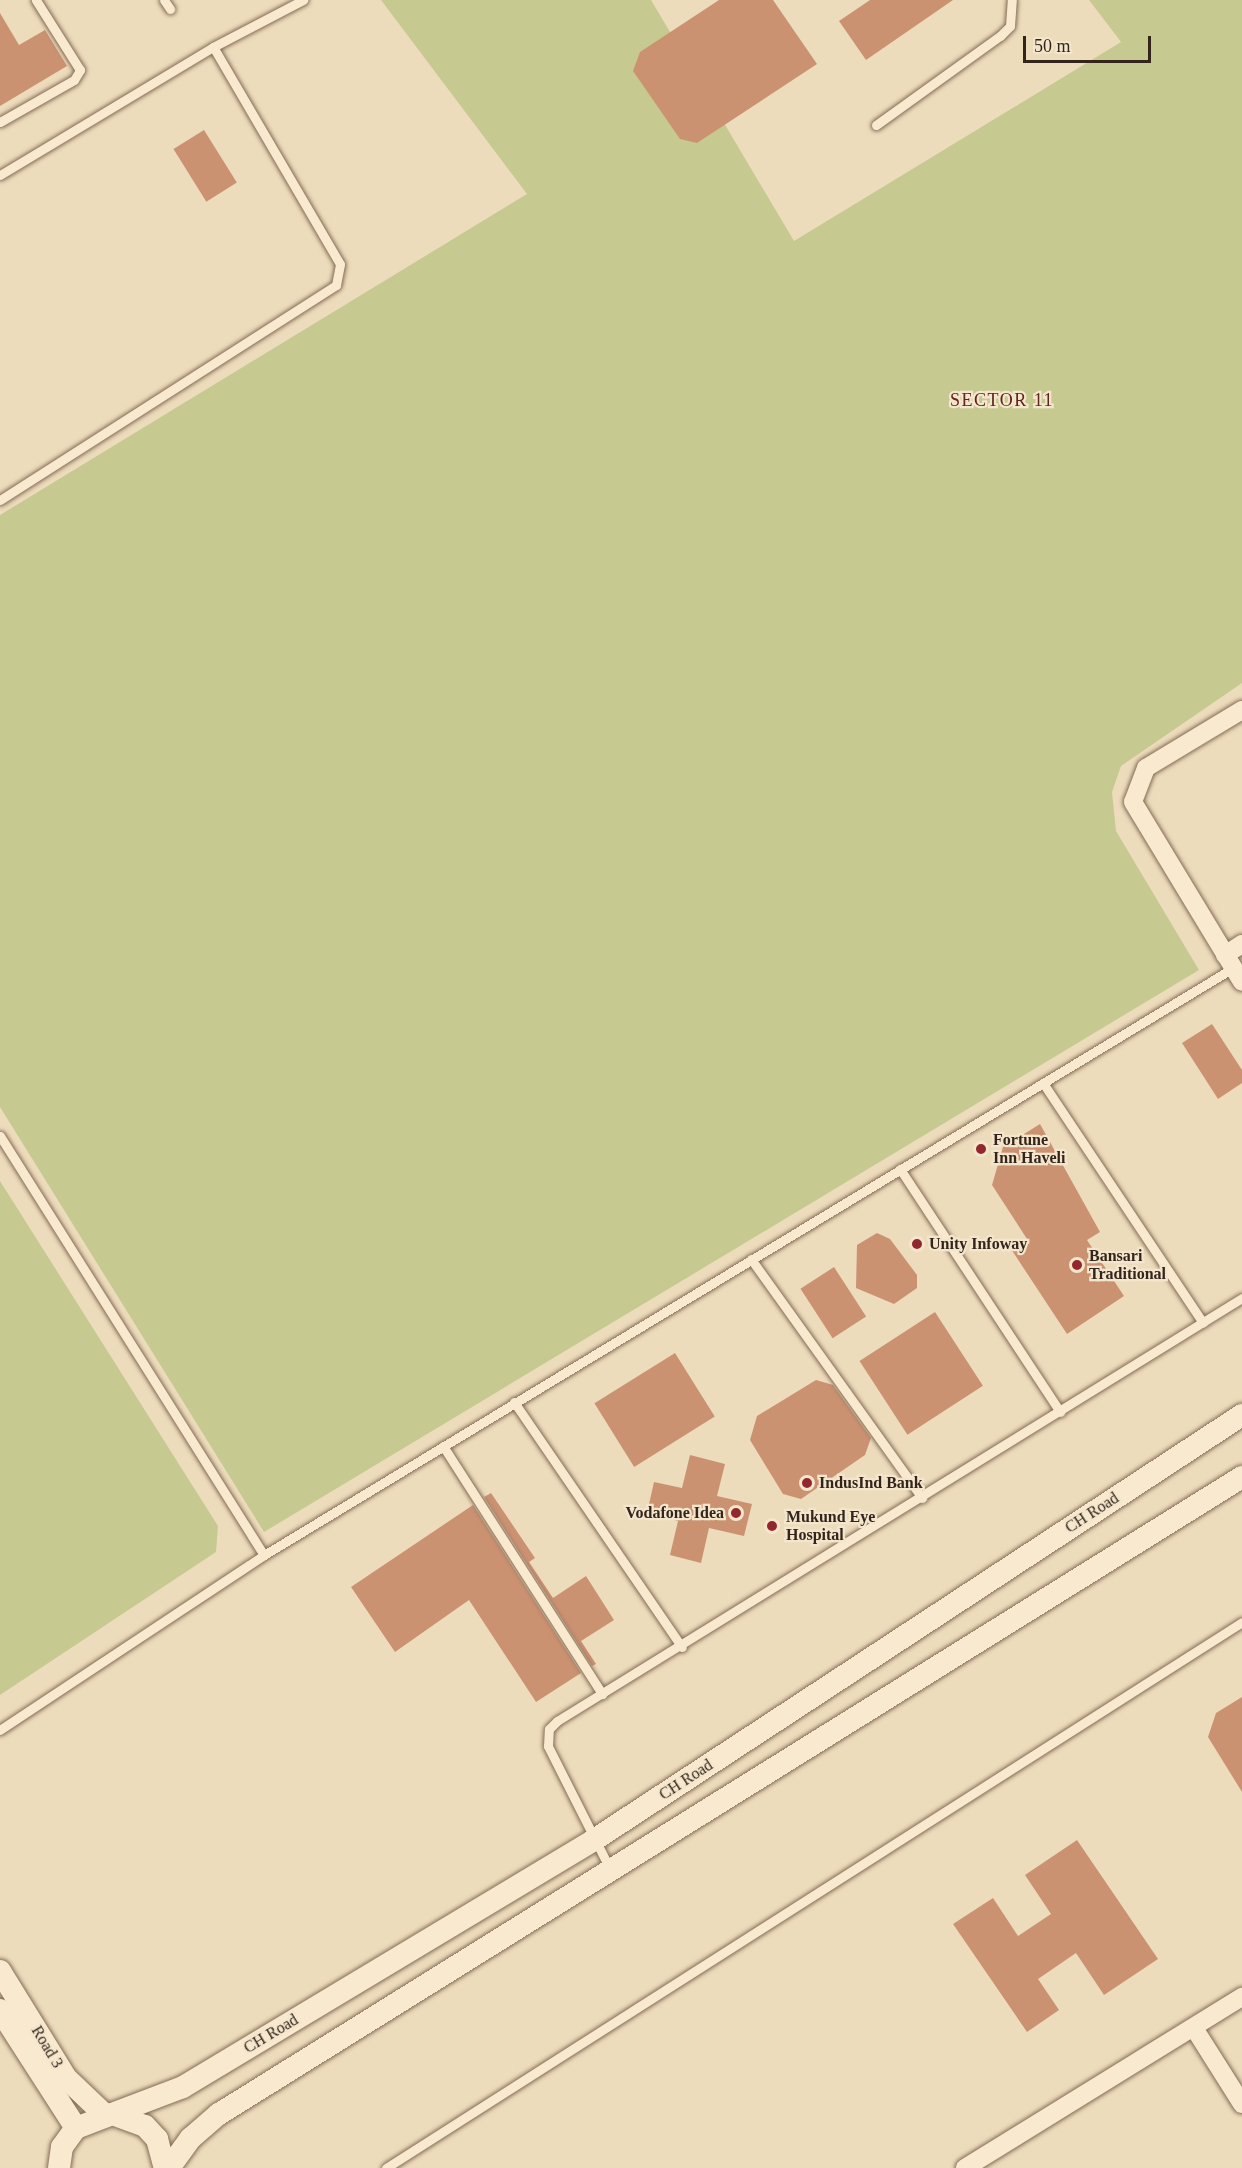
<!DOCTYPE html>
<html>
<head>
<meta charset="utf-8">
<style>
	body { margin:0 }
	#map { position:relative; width:1242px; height:2168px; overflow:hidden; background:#eddcbc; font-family:Georgia,serif }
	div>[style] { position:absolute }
	.green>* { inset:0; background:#c6ca91 }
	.building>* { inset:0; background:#cb9272; transform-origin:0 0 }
	.roads { filter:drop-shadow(0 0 2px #846c56) drop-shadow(0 0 2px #846c56) }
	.service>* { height:9px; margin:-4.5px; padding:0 4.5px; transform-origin:4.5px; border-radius:4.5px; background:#f8e9cf }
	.minor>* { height:18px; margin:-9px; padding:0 9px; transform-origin:9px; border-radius:9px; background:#f8e9cf }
	.tertiary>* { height:22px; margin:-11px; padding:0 11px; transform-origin:11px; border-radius:11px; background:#f8e9cf }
	.dots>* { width:16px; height:16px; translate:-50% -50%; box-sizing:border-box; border:3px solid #f4e6cc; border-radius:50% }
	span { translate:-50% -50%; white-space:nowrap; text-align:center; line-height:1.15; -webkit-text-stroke:4.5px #f4e6cc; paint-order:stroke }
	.poi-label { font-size:16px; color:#33251b; font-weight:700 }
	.left { translate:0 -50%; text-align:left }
	.right { translate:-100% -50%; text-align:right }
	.street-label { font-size:16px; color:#33251b }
	.neighbourhood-label { font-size:18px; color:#5f251b; letter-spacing:1.5px }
	.scale { position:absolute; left:1023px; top:36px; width:128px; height:27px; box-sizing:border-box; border:3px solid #33251b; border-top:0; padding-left:8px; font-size:18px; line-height:21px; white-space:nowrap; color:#33251b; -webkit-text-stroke:4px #f4e6cc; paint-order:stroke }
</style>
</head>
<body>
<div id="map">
	<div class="green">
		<div style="clip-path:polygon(381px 0,651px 0,794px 241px,1121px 42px,1089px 0,1242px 0,1242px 683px,1121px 766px,1112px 792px,1116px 831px,1199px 970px,264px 1532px,0 1107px,0 515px,527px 194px)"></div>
		<div style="clip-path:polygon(0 1181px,218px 1526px,216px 1552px,0 1695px)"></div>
	</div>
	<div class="building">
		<div style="clip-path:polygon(719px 0,773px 0,817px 64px,697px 143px,680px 139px,633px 71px,640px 52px)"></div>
		<div style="clip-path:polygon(870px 0,953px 0,866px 60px,839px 21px)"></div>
		<div style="clip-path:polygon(0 13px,19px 45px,45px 30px,67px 66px,0 106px)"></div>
		<div style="left:204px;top:130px;width:62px;height:36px;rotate:58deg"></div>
		<div style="clip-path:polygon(1212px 1024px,1242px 1070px,1242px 1083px,1218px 1099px,1182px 1043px)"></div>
		<div style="clip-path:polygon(1040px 1124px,1100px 1232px,1087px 1240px,1124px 1296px,1067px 1334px,1011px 1249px,1027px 1239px,992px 1185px,1003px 1147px)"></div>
		<div style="clip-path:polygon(877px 1233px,890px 1239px,917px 1275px,917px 1288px,894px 1304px,856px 1288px,857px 1245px)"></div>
		<div style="left:834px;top:1267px;width:59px;height:40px;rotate:57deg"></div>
		<div style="left:935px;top:1312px;width:88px;height:90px;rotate:57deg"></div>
		<div style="left:675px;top:1353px;width:75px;height:95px;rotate:58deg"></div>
		<div style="clip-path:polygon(816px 1380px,833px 1385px,871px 1438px,865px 1455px,801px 1499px,783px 1494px,750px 1440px,757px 1416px)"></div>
		<div style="clip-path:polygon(690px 1455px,725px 1464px,717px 1496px,752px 1504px,744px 1536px,709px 1528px,701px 1563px,670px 1555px,678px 1521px,647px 1513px,654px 1482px,682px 1488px)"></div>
		<div style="clip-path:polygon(491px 1493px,535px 1558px,529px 1562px,553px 1598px,586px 1576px,614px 1620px,581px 1641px,596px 1664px,592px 1666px,484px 1497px)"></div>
		<div style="clip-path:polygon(473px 1505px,581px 1673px,536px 1702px,469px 1600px,395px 1652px,351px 1587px)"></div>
		<div style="clip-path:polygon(1242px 1697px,1242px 1792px,1208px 1737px,1216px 1713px)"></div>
		<div style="clip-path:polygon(1077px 1840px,1158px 1959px,1104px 1995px,1076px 1953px,1038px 1979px,1059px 2010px,1027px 2032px,953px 1924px,993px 1898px,1018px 1936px,1051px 1914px,1025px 1875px)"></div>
	</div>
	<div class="roads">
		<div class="service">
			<div style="left:164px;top:0;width:11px;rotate:56deg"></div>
			<div style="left:0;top:122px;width:85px;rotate:-29.6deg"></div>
			<div style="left:74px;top:80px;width:12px;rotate:-59deg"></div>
			<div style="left:80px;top:70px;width:83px;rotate:-122.2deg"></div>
			<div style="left:876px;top:125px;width:153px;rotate:-35.7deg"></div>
			<div style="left:1000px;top:36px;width:14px;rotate:-45deg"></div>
			<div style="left:1010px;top:26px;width:26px;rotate:-86deg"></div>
			<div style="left:0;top:175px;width:249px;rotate:-31deg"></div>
			<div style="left:0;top:500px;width:399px;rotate:-32.6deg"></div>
			<div style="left:336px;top:285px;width:21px;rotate:-79deg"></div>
			<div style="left:340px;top:264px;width:251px;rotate:-120.3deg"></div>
			<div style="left:213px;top:47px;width:102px;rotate:-27.6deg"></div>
			<div style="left:1043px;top:1083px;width:288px;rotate:56.3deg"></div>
			<div style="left:0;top:1136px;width:495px;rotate:57.8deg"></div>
			<div style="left:264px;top:1555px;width:317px;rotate:146.5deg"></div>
			<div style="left:900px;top:1169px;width:291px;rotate:56.6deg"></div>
			<div style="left:751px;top:1259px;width:294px;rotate:54.4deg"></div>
			<div style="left:514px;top:1402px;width:297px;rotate:55.6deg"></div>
			<div style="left:443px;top:1446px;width:295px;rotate:57.3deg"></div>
			<div style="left:264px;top:1555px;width:1133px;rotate:-31.21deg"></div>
			<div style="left:610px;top:1869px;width:138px;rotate:-116.8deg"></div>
			<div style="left:548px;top:1746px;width:17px;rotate:-87deg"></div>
			<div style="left:549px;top:1729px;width:11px;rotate:-45deg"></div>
			<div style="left:557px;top:1721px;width:805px;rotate:-31.7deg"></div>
			<div style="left:386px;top:2168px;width:1015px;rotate:-32.53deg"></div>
		</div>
		<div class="minor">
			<div style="left:1242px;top:710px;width:112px;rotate:148.9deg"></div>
			<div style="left:1146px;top:768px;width:36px;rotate:111deg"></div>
			<div style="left:1133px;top:802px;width:210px;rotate:58.8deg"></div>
			<div style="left:1225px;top:955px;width:20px;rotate:-33deg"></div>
			<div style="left:1194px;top:2028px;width:90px;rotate:57.7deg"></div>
			<div style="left:965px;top:2168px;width:326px;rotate:-31.7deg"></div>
		</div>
		<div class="tertiary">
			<div style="left:0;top:1971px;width:126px;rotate:58.3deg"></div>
			<div style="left:66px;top:2078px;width:54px;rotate:43.5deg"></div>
			<div style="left:0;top:2010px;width:140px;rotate:57.2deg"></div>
			<div style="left:112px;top:2114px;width:76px;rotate:-20.8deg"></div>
			<div style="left:183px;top:2087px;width:480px;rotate:-31deg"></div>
			<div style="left:594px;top:1840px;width:775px;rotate:-33.26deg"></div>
			<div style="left:59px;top:2168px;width:21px;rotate:-82deg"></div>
			<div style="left:62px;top:2147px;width:24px;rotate:-54deg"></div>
			<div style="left:76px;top:2128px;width:39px;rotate:-21deg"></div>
			<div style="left:112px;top:2114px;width:35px;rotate:20deg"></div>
			<div style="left:145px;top:2126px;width:18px;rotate:47deg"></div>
			<div style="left:157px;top:2139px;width:30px;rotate:75deg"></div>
			<div style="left:169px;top:2168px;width:37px;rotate:-54deg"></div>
			<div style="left:191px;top:2138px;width:37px;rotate:-41deg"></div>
			<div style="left:219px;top:2114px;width:1205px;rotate:-31.91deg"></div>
		</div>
	</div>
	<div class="dots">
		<div style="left:981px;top:1149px;background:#92272e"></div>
		<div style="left:917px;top:1244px;background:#92272e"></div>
		<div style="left:1077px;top:1265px;background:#92272e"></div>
		<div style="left:807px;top:1483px;background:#92272e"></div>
		<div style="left:736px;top:1513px;background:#92272e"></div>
		<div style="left:772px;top:1526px;background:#92272e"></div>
	</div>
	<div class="poi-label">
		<span class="left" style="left:993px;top:1149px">Fortune<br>Inn Haveli</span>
		<span class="left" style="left:929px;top:1244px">Unity Infoway</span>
		<span class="left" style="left:1089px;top:1265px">Bansari<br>Traditional</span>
		<span class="left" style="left:819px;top:1483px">IndusInd Bank</span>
		<span class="right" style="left:724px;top:1513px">Vodafone Idea</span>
		<span class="left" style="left:786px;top:1526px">Mukund Eye<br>Hospital</span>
	</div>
	<div class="street-label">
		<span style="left:1092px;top:1513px;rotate:-33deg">CH Road</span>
		<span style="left:686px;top:1780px;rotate:-33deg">CH Road</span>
		<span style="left:271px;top:2034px;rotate:-31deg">CH Road</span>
		<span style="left:47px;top:2047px;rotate:59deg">Road 3</span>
	</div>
	<div class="neighbourhood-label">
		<span style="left:1002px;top:400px">SECTOR 11</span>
	</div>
	<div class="scale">50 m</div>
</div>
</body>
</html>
